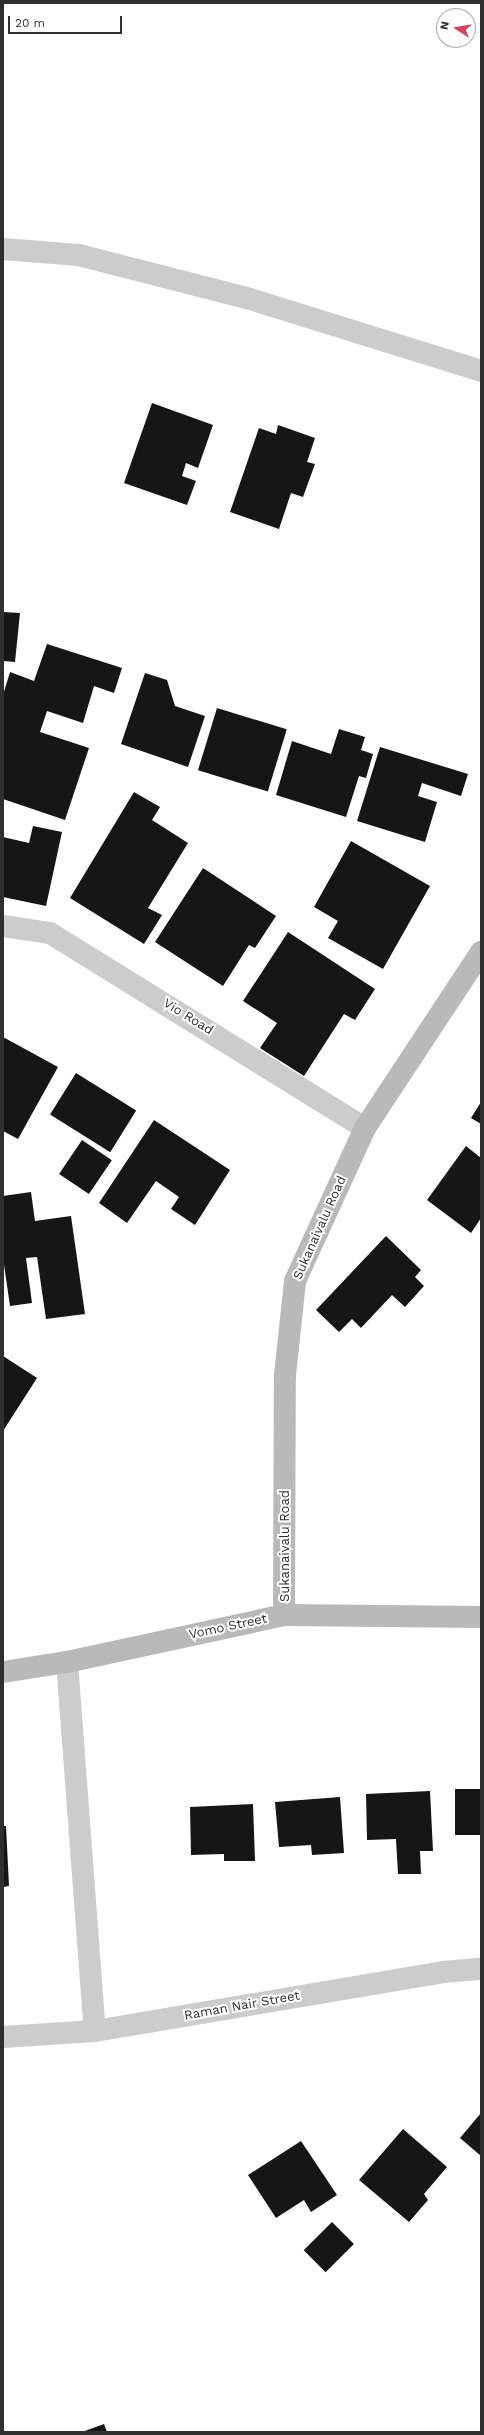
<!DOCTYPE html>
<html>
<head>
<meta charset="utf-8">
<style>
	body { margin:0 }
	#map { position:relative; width:484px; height:2435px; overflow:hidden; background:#fff; font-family:"Work Sans",sans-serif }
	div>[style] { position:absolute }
	.building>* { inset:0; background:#161616; transform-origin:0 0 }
	.minor>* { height:22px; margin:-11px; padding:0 11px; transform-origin:11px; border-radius:11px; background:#ccc }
	.secondary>* { height:22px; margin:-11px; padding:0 11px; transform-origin:11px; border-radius:11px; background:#b9b9b9 }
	span { translate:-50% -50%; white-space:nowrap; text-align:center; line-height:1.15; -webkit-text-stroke:4px #fff; paint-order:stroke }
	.street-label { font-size:13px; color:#2f2f2f }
	.frame { position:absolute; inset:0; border:4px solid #2f2f2f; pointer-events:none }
	.north { position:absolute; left:436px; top:8px; width:40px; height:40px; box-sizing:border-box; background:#fff; border:1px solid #acacac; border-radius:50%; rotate:282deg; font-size:11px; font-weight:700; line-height:16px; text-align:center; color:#2f2f2f }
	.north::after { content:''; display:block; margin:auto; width:14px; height:18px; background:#d74056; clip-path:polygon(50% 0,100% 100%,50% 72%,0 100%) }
	.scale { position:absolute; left:8px; top:16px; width:114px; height:18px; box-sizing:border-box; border:2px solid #2f2f2f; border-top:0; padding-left:5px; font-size:12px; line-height:14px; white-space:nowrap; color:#2f2f2f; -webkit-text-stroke:3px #fff; paint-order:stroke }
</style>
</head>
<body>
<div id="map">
	<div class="building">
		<div style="clip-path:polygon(152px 403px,213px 425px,198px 468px,186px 463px,182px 476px,196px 481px,187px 505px,124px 483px)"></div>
		<div style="clip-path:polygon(278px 425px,315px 438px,307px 462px,315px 464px,303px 497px,291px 493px,279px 529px,230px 512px,259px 428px,276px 434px)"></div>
		<div style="clip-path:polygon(3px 612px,20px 613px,15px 662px,3px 661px)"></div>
		<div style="clip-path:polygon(47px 644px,122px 668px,114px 693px,94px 686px,83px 723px,47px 711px,40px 732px,89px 748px,65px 820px,3px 799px,3px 695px,10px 672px,34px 681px)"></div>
		<div style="clip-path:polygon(145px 673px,167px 680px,175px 706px,205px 716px,188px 767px,121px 744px)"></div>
		<div style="left:217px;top:708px;width:73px;height:65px;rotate:17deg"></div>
		<div style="clip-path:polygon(339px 729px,365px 737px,361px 750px,373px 754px,366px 778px,359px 776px,346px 817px,276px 795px,292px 741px,331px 754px)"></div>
		<div style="clip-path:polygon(380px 747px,468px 774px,461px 796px,422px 783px,418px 796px,437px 802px,425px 842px,357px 821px)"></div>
		<div style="clip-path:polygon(134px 792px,160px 807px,152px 820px,188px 843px,148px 908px,162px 915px,144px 944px,70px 898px)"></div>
		<div style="clip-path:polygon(33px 826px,62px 832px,46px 906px,3px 897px,3px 837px,29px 843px)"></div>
		<div style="clip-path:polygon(351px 841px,430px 886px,383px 969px,328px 938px,338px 921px,314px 907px)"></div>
		<div style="clip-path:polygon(203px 868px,276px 916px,255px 948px,249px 945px,223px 986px,155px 942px)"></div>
		<div style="clip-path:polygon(288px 932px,375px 989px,355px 1020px,344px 1014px,304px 1076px,260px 1048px,277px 1023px,243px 1001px)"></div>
		<div style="clip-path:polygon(3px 1037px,58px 1067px,18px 1139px,3px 1131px)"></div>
		<div style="left:76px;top:1073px;width:71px;height:49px;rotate:32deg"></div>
		<div style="clip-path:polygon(481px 1102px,481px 1124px,471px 1118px)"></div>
		<div style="clip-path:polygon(154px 1120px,230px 1170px,195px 1225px,171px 1209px,179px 1197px,156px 1181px,127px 1223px,99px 1203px)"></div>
		<div style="left:82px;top:1140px;width:36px;height:41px;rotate:34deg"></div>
		<div style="clip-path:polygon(466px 1146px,481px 1158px,481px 1218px,471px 1233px,427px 1200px)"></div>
		<div style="clip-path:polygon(31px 1192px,35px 1221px,71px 1216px,85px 1314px,46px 1319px,37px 1257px,26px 1258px,32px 1303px,10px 1306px,3px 1258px,3px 1196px)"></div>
		<div style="clip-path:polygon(386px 1236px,421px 1270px,415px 1277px,424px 1286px,405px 1307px,392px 1295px,361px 1328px,352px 1319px,339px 1332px,316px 1310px)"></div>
		<div style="clip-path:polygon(3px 1356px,37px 1378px,3px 1431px)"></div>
		<div style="left:481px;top:1789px;width:46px;height:26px;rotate:90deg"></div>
		<div style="clip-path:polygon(430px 1791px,433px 1851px,420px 1851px,421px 1874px,398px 1874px,396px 1839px,367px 1840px,366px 1794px)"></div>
		<div style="clip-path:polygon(340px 1797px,344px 1853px,312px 1855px,311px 1845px,279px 1847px,275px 1802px)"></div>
		<div style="clip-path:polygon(253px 1804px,255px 1861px,224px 1861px,224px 1854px,191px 1855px,190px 1807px)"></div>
		<div style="clip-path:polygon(3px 1826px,6px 1826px,9px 1886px,3px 1887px)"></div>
		<div style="clip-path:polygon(481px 2113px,481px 2156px,460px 2138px)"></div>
		<div style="clip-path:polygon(403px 2129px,447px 2167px,424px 2194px,428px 2200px,409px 2222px,359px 2180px)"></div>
		<div style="clip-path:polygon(301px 2141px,337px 2195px,311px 2212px,304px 2200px,276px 2218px,248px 2175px)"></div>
		<div style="left:332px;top:2222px;width:31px;height:40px;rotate:45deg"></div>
		<div style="clip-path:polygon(104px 2424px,107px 2432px,82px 2432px)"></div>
	</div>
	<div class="minor">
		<div style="left:3px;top:249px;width:76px;rotate:4.5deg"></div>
		<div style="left:79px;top:255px;width:173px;rotate:14.4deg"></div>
		<div style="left:247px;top:298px;width:245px;rotate:17.3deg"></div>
		<div style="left:3px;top:926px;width:48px;rotate:8.5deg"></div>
		<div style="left:50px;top:933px;width:370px;rotate:31.8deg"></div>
		<div style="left:67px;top:1662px;width:370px;rotate:85.7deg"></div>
		<div style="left:3px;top:2037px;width:92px;rotate:-3.7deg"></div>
		<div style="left:95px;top:2031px;width:353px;rotate:-9.6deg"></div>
		<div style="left:443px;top:1972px;width:38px;rotate:-5deg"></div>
	</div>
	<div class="secondary">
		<div style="left:284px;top:1615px;width:240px;rotate:-89.8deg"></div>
		<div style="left:285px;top:1375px;width:95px;rotate:-83.9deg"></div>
		<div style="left:295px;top:1281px;width:168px;rotate:-65.4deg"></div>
		<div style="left:365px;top:1128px;width:211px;rotate:-56.6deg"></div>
		<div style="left:3px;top:1672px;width:65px;rotate:-8.9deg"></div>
		<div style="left:67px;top:1662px;width:222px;rotate:-12.2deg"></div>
		<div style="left:284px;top:1615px;width:197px;rotate:0.6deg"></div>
	</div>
	<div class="street-label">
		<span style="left:188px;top:1017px;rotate:32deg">Vio Road</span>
		<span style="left:320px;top:1228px;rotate:-66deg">Sukanaivalu Road</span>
		<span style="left:285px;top:1546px;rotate:-90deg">Sukanaivalu Road</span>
		<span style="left:228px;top:1627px;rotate:-12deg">Vomo Street</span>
		<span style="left:242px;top:2006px;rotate:-10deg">Raman Nair Street</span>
	</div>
	<div class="frame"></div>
	<div class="north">N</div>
	<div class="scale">20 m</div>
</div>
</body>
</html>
